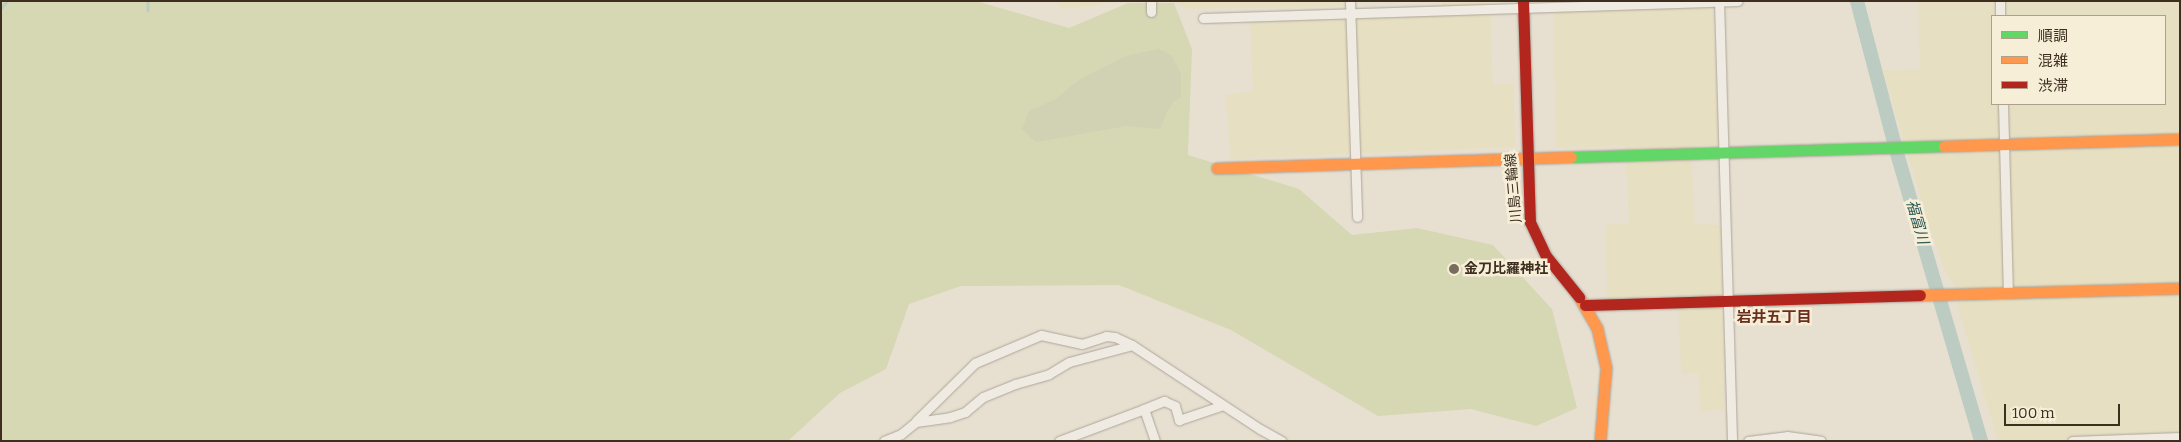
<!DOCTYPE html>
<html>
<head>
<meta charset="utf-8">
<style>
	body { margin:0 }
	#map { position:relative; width:2181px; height:442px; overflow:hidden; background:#e7e0d1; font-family:Bitter,"Noto Sans JP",serif }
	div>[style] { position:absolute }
	.farmland>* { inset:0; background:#e6dfc2 }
	.green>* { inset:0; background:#d6d7b3 }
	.cemetery>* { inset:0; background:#d1d1b3 }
	.stream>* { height:2.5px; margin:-1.25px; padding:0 1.25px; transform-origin:1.25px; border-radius:1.25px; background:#bcccc2 }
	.river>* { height:14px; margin:-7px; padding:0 7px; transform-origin:7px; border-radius:7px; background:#bcccc2 }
	.roads { filter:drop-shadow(0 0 1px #ada599) drop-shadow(0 0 1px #ada599) }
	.street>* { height:9px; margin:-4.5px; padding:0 4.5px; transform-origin:4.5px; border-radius:4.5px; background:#efebe3 }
	.fast>* { height:11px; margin:-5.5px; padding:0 5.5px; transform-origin:5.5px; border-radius:5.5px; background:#63d668 }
	.slow>* { height:11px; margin:-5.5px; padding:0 5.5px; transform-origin:5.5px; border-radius:5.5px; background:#ff974d }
	.jam>* { height:11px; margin:-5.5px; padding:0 5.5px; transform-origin:5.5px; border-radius:5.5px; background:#b3261e }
	.dots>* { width:14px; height:14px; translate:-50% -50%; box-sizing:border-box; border:2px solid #f7eed8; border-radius:50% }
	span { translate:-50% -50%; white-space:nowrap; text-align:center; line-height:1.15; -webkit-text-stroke:5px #f7eed8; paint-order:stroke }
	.street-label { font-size:14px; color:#3d2e20 }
	.poi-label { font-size:14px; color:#3d2e20; font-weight:700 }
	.left { translate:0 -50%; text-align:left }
	.water-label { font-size:15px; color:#2f5d5a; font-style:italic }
	.neighbourhood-label { font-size:15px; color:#6b2e1e; font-weight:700 }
	.frame { position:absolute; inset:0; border:2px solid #3d2e20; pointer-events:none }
	.legend { position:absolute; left:1991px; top:15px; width:175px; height:90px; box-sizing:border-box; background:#f7eed8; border:1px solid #ada18e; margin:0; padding:6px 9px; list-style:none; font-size:15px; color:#3d2e20 }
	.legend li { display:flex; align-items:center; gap:10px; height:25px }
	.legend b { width:25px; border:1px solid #ada18e }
	.scale { position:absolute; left:2004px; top:404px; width:116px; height:22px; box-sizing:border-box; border:2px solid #3d2e20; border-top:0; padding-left:6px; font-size:15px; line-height:18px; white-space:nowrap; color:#3d2e20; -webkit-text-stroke:4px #f7eed8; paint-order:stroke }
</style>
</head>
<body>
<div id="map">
	<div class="farmland">
		<div style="clip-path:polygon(1060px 1px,1107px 1px,1095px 6px,1060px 9px)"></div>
		<div style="clip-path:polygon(1171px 1px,1344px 1px,1345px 6px,1189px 9px)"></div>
		<div style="clip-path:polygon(1442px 1px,1490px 1px,1493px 85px,1514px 83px,1515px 147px,1231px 159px,1225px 95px,1253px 91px,1250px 16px,1442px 9px)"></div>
		<div style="clip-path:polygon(1712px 1px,1719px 145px,1691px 146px,1695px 224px,1721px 225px,1724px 410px,1701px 411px,1698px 373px,1681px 374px,1678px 294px,1607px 299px,1606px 225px,1629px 223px,1625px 146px,1556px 148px,1553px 8px)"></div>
		<div style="clip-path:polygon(evenodd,1918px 1px,2180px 1px,2180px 441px,1998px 441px,1960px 315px,1956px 289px,1944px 269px,1928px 223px,1883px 70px,1920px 69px,1918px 1px,1992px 16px,2165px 16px,2165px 104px,1992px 104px,1992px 16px)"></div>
	</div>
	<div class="green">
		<div style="clip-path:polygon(1px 1px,976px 1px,1069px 28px,1128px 3px,1174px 3px,1192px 49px,1188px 155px,1299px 189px,1352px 235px,1417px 228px,1493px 245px,1552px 309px,1577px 408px,1536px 426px,1471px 409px,1378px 416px,1231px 330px,1119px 285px,961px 286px,909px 304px,886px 369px,840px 393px,788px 441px,1px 441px)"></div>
	</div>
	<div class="cemetery">
		<div style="clip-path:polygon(1159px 49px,1172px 56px,1181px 74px,1181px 97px,1173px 102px,1166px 114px,1160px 129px,1126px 126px,1036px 142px,1022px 129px,1029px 111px,1056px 99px,1079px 80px,1126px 56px)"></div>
	</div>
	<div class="stream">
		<div style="left:148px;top:1px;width:9px;rotate:90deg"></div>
		<div style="left:1px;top:8px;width:9px;rotate:-49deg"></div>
	</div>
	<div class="river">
		<div style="left:1857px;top:1px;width:154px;rotate:75.3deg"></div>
		<div style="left:1896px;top:150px;width:303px;rotate:73.7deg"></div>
	</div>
	<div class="roads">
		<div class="street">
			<div style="left:1151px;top:1px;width:11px;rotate:90deg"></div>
			<div style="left:1350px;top:1px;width:216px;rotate:88.1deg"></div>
			<div style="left:1719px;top:1px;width:440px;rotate:88.3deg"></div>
			<div style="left:2000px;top:1px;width:15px;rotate:90deg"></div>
			<div style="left:1203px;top:18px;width:535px;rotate:-1.82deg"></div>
			<div style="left:2003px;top:104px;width:189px;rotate:88.5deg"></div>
			<div style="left:1144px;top:409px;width:22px;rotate:-22deg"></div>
			<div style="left:1164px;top:401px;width:12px;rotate:24deg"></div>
			<div style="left:1175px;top:406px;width:15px;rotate:74deg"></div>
			<div style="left:1179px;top:420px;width:46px;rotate:-18.8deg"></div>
			<div style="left:916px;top:421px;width:83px;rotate:-44.5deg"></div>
			<div style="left:975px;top:363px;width:72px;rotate:-23deg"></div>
			<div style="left:1041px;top:335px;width:42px;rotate:12.4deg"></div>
			<div style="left:1082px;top:344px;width:25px;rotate:-18deg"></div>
			<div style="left:1106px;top:336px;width:9px;rotate:6deg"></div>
			<div style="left:1115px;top:337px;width:19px;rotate:25deg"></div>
			<div style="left:884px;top:441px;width:18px;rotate:-22deg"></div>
			<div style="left:901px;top:434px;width:19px;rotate:-39deg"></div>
			<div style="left:916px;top:422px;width:34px;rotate:-8deg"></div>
			<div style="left:950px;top:417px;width:16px;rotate:-18deg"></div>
			<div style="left:965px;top:412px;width:23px;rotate:-40deg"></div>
			<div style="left:983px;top:397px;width:35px;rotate:-22deg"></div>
			<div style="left:1015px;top:384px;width:35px;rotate:-16deg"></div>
			<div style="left:1049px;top:374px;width:23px;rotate:-31deg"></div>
			<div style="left:1069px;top:362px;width:65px;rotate:-15.1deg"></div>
			<div style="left:1132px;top:345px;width:153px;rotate:33.3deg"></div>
			<div style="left:1260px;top:429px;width:25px;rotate:29deg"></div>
			<div style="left:1059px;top:441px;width:91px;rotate:-20.6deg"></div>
			<div style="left:1144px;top:409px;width:34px;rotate:71deg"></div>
			<div style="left:1748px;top:441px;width:39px;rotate:-7deg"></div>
			<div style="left:1787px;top:436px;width:34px;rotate:8deg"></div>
			<div style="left:2072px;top:441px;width:108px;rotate:-2.1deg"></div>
		</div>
		<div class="fast">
			<div style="left:1571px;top:157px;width:373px;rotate:-1.7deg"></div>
		</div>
		<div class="slow">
			<div style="left:1944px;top:146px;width:236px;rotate:-1.7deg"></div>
			<div style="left:1217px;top:168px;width:354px;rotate:-1.8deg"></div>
			<div style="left:1920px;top:295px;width:260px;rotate:-1.5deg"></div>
			<div style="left:1579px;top:297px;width:36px;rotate:60deg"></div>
			<div style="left:1597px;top:328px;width:41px;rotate:77.3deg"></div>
			<div style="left:1606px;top:368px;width:73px;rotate:94.7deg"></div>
		</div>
		<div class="jam">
			<div style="left:1523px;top:1px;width:221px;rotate:88.2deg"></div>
			<div style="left:1530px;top:222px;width:38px;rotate:65deg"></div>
			<div style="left:1546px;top:256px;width:53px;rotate:51.2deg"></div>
			<div style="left:1585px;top:305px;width:335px;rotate:-1.7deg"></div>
		</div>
	</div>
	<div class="dots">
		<div style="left:1454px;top:269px;background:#786c5e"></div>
	</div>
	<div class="street-label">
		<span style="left:1514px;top:188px;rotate:-95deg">川島三輪線</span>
	</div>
	<div class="poi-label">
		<span class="left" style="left:1464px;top:269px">金刀比羅神社</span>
	</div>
	<div class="water-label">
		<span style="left:1917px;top:222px;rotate:74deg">福富川</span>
	</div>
	<div class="neighbourhood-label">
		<span style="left:1774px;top:318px">岩井五丁目</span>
	</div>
	<div class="frame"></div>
	<ul class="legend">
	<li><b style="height:6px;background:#63d668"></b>順調</li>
	<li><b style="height:6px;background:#ff974d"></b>混雑</li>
	<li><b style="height:6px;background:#b3261e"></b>渋滞</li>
	</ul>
	<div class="scale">100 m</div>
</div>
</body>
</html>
